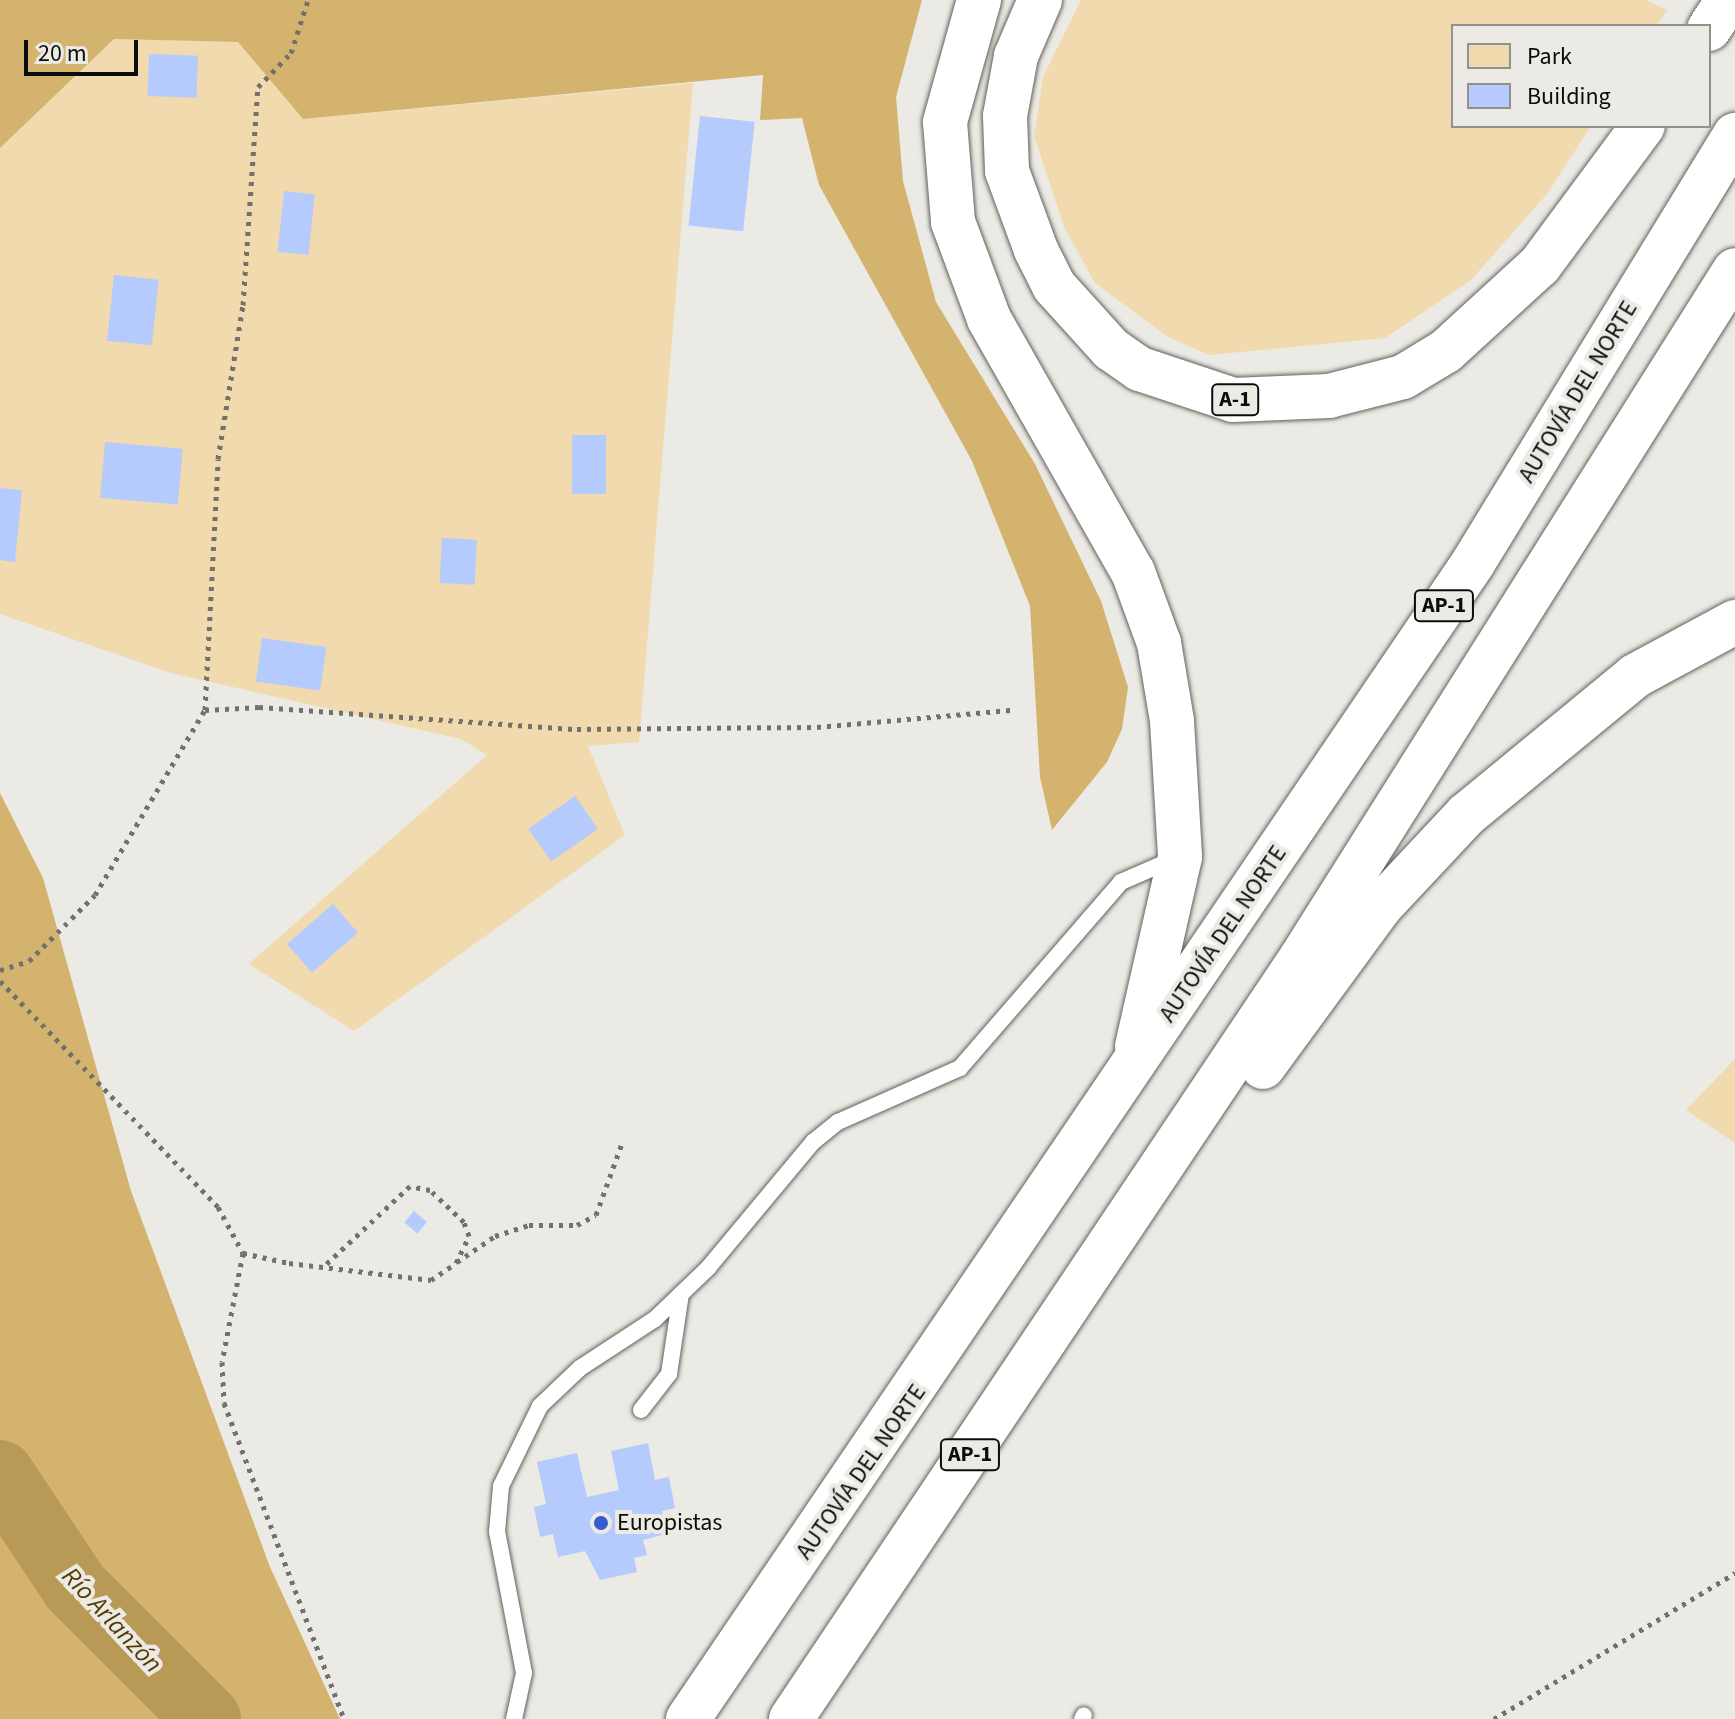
<!DOCTYPE html>
<html>
<head>
<meta charset="utf-8">
<style>
	body { margin:0 }
	#map { position:relative; width:1735px; height:1719px; overflow:hidden; background:#eceae4; font-family:"Source Sans 3",sans-serif }
	div>[style] { position:absolute }
	.green>* { inset:0; background:#f0daae }
	.forest>* { inset:0; background:#d4b36f }
	.river>* { height:68px; margin:-34px; padding:0 34px; transform-origin:34px; border-radius:34px; background:#b99956 }
	.building>* { inset:0; background:#b5cbfe; transform-origin:0 0 }
	.path>* { height:5px; margin-top:-2.5px; transform-origin:0; background:repeating-linear-gradient(90deg,#72716d 0 4px,transparent 0 10px) }
	.roads { filter:drop-shadow(0 0 2px #63615c) drop-shadow(0 0 2px #63615c) }
	.service>* { height:16px; margin:-8px; padding:0 8px; transform-origin:8px; border-radius:8px; background:#fff }
	.motorway>* { height:44px; margin:-22px; padding:0 22px; transform-origin:22px; border-radius:22px; background:#fff }
	.dots>* { width:22px; height:22px; translate:-50% -50%; box-sizing:border-box; border:4px solid #eceae4; border-radius:50% }
	span { translate:-50% -50%; white-space:nowrap; text-align:center; line-height:1.15; -webkit-text-stroke:8px #eceae4; paint-order:stroke }
	.shield-label span { padding:2px 6px; background:#eceae4; border:2px solid; border-radius:6px; -webkit-text-stroke-width:0 }
	.shield-label { font-size:22px; color:#0c0c0a; font-weight:700 }
	.street-label { font-size:24px; color:#0c0c0a }
	.poi-label { font-size:24px; color:#0c0c0a }
	.left { translate:0 -50%; text-align:left }
	.water-label { font-size:26px; color:#533d03; font-style:italic }
	.legend { position:absolute; left:1451px; top:24px; width:260px; height:104px; box-sizing:border-box; background:#eceae4; border:2px solid #92918d; margin:0; padding:10px 14px; list-style:none; font-size:24px; color:#0c0c0a }
	.legend li { display:flex; align-items:center; gap:16px; height:40px }
	.legend b { width:40px; border:2px solid #92918d }
	.scale { position:absolute; left:24px; top:40px; width:114px; height:36px; box-sizing:border-box; border:4px solid #0c0c0a; border-top:0; padding-left:10px; font-size:24px; line-height:28px; white-space:nowrap; color:#0c0c0a; -webkit-text-stroke:6px #eceae4; paint-order:stroke }
</style>
</head>
<body>
<div id="map">
	<div class="green">
		<div style="clip-path:polygon(1081px 0,1646px 0,1667px 10px,1656px 26px,1453px 26px,1453px 126px,1591px 126px,1547px 194px,1471px 280px,1385px 338px,1209px 355px,1168px 337px,1095px 283px,1065px 229px,1034px 136px,1043px 77px)"></div>
		<div style="clip-path:polygon(114px 39px,238px 42px,303px 119px,693px 83px,639px 742px,588px 746px,625px 835px,354px 1031px,249px 964px,487px 755px,461px 739px,171px 673px,0 614px,0 148px)"></div>
		<div style="clip-path:polygon(1735px 1059px,1735px 1143px,1686px 1110px)"></div>
	</div>
	<div class="forest">
		<div style="clip-path:polygon(0 0,922px 0,896px 97px,903px 181px,936px 302px,1035px 464px,1101px 601px,1128px 687px,1122px 729px,1107px 762px,1052px 830px,1040px 777px,1030px 606px,972px 461px,819px 185px,802px 118px,760px 120px,763px 75px,303px 119px,238px 42px,114px 39px,0 148px)"></div>
		<div style="clip-path:polygon(0 793px,43px 878px,131px 1191px,270px 1567px,340px 1719px,0 1719px)"></div>
	</div>
	<div class="river">
		<div style="left:0;top:1474px;width:136px;rotate:56.4deg"></div>
		<div style="left:75px;top:1587px;width:187px;rotate:45deg"></div>
	</div>
	<div class="building">
		<div style="left:149px;top:54px;width:49px;height:42px;rotate:2deg"></div>
		<div style="left:700px;top:116px;width:55px;height:110px;rotate:6deg"></div>
		<div style="left:284px;top:191px;width:31px;height:61px;rotate:6deg"></div>
		<div style="left:114px;top:275px;width:45px;height:66px;rotate:6deg"></div>
		<div style="left:572px;top:435px;width:34px;height:59px"></div>
		<div style="left:105px;top:442px;width:78px;height:56px;rotate:5deg"></div>
		<div style="clip-path:polygon(0 488px,22px 490px,15px 562px,0 560px)"></div>
		<div style="left:442px;top:538px;width:35px;height:45px;rotate:3deg"></div>
		<div style="left:262px;top:638px;width:65px;height:44px;rotate:8deg"></div>
		<div style="left:575px;top:796px;width:40px;height:57px;rotate:55deg"></div>
		<div style="left:333px;top:904px;width:38px;height:61px;rotate:49deg"></div>
		<div style="left:414px;top:1211px;width:17px;height:15px;rotate:40deg"></div>
		<div style="clip-path:polygon(648px 1443px,655px 1480px,669px 1477px,675px 1508px,662px 1511px,666px 1534px,643px 1540px,647px 1555px,634px 1558px,637px 1572px,600px 1580px,585px 1551px,558px 1557px,553px 1534px,540px 1537px,534px 1507px,546px 1504px,537px 1462px,577px 1453px,587px 1497px,619px 1490px,611px 1451px)"></div>
	</div>
	<div class="path">
		<div style="left:205px;top:710px;width:251px;rotate:-87deg"></div>
		<div style="left:218px;top:459px;width:156px;rotate:-80.8deg"></div>
		<div style="left:243px;top:305px;width:219px;rotate:-86.1deg"></div>
		<div style="left:258px;top:87px;width:47px;rotate:-45.9deg"></div>
		<div style="left:291px;top:53px;width:56px;rotate:-72.2deg"></div>
		<div style="left:0;top:970px;width:30px;rotate:-17deg"></div>
		<div style="left:29px;top:961px;width:93px;rotate:-45deg"></div>
		<div style="left:95px;top:895px;width:215px;rotate:-59.3deg"></div>
		<div style="left:205px;top:710px;width:54px;rotate:-3.2deg"></div>
		<div style="left:259px;top:707px;width:319px;rotate:4deg"></div>
		<div style="left:577px;top:729px;width:240px;rotate:-0.5deg"></div>
		<div style="left:817px;top:727px;width:194px;rotate:-5deg"></div>
		<div style="left:0;top:981px;width:314px;rotate:46deg"></div>
		<div style="left:218px;top:1207px;width:52px;rotate:61.5deg"></div>
		<div style="left:243px;top:1253px;width:111px;rotate:100.9deg"></div>
		<div style="left:222px;top:1362px;width:41px;rotate:87.2deg"></div>
		<div style="left:224px;top:1403px;width:338px;rotate:69.2deg"></div>
		<div style="left:243px;top:1253px;width:47px;rotate:12.3deg"></div>
		<div style="left:289px;top:1263px;width:143px;rotate:6.8deg"></div>
		<div style="left:431px;top:1280px;width:30px;rotate:-34deg"></div>
		<div style="left:456px;top:1263px;width:30px;rotate:-64deg"></div>
		<div style="left:469px;top:1236px;width:15px;rotate:-110deg"></div>
		<div style="left:464px;top:1222px;width:47px;rotate:-136.7deg"></div>
		<div style="left:430px;top:1190px;width:20px;rotate:-169deg"></div>
		<div style="left:410px;top:1186px;width:119px;rotate:137deg"></div>
		<div style="left:457px;top:1262px;width:46px;rotate:-34.4deg"></div>
		<div style="left:495px;top:1236px;width:36px;rotate:-18deg"></div>
		<div style="left:529px;top:1225px;width:48px"></div>
		<div style="left:577px;top:1225px;width:21px;rotate:-28deg"></div>
		<div style="left:596px;top:1215px;width:77px;rotate:-70.1deg"></div>
		<div style="left:1494px;top:1719px;width:282px;rotate:-31.2deg"></div>
	</div>
	<div class="roads">
		<div class="service">
			<div style="left:641px;top:1410px;width:46px;rotate:-52.1deg"></div>
			<div style="left:669px;top:1374px;width:81px;rotate:-81.5deg"></div>
			<div style="left:514px;top:1719px;width:47px;rotate:-77.7deg"></div>
			<div style="left:524px;top:1673px;width:144px;rotate:-100.8deg"></div>
			<div style="left:497px;top:1532px;width:46px;rotate:-85deg"></div>
			<div style="left:501px;top:1486px;width:89px;rotate:-64deg"></div>
			<div style="left:540px;top:1406px;width:55px;rotate:-43.5deg"></div>
			<div style="left:580px;top:1368px;width:90px;rotate:-33.2deg"></div>
			<div style="left:655px;top:1319px;width:74px;rotate:-43.9deg"></div>
			<div style="left:708px;top:1268px;width:164px;rotate:-50.2deg"></div>
			<div style="left:813px;top:1142px;width:32px;rotate:-39deg"></div>
			<div style="left:838px;top:1122px;width:133px;rotate:-23.9deg"></div>
			<div style="left:960px;top:1068px;width:246px;rotate:-49.1deg"></div>
			<div style="left:1121px;top:882px;width:58px;rotate:-23.5deg"></div>
			<div style="left:1082px;top:1719px;width:4px;rotate:-63deg"></div>
		</div>
		<div class="motorway">
			<div style="left:979px;top:0;width:127px;rotate:105.6deg"></div>
			<div style="left:945px;top:122px;width:100px;rotate:85.4deg"></div>
			<div style="left:953px;top:222px;width:103px;rotate:69.6deg"></div>
			<div style="left:989px;top:319px;width:291px;rotate:60.4deg"></div>
			<div style="left:1133px;top:572px;width:76px;rotate:69.9deg"></div>
			<div style="left:1159px;top:643px;width:79px;rotate:80.5deg"></div>
			<div style="left:1172px;top:721px;width:136px;rotate:86.6deg"></div>
			<div style="left:1180px;top:857px;width:194px;rotate:102.8deg"></div>
			<div style="left:1040px;top:0;width:61px;rotate:113.2deg"></div>
			<div style="left:1016px;top:56px;width:61px;rotate:100.4deg"></div>
			<div style="left:1005px;top:116px;width:55px;rotate:87.9deg"></div>
			<div style="left:1007px;top:171px;width:84px;rotate:69.8deg"></div>
			<div style="left:1036px;top:250px;width:40px;rotate:63.4deg"></div>
			<div style="left:1054px;top:286px;width:85px;rotate:47.9deg"></div>
			<div style="left:1111px;top:349px;width:35px;rotate:35deg"></div>
			<div style="left:1140px;top:369px;width:98px;rotate:18.4deg"></div>
			<div style="left:1233px;top:400px;width:96px;rotate:-2.4deg"></div>
			<div style="left:1329px;top:396px;width:76px;rotate:-14.4deg"></div>
			<div style="left:1403px;top:377px;width:50px;rotate:-31.2deg"></div>
			<div style="left:1446px;top:351px;width:127px;rotate:-42.5deg"></div>
			<div style="left:1540px;top:265px;width:173px;rotate:-53.5deg"></div>
			<div style="left:1709px;top:29px;width:35px;rotate:-57deg"></div>
			<div style="left:1263px;top:1067px;width:198px;rotate:-53.8deg"></div>
			<div style="left:1380px;top:907px;width:126px;rotate:-46.9deg"></div>
			<div style="left:1466px;top:815px;width:219px;rotate:-39.4deg"></div>
			<div style="left:1635px;top:676px;width:114px;rotate:-28.4deg"></div>
			<div style="left:688px;top:1719px;width:1397px;rotate:-55.82deg"></div>
			<div style="left:1473px;top:563px;width:502px;rotate:-58.53deg"></div>
			<div style="left:791px;top:1719px;width:916px;rotate:-56.17deg"></div>
			<div style="left:1301px;top:958px;width:813px;rotate:-57.76deg"></div>
		</div>
	</div>
	<div class="dots">
		<div style="left:601px;top:1523px;background:#375dcd"></div>
	</div>
	<div class="shield-label">
		<span style="left:1235px;top:400px">A-1</span>
		<span style="left:1444px;top:606px">AP-1</span>
		<span style="left:970px;top:1455px">AP-1</span>
	</div>
	<div class="street-label">
		<span style="left:1578px;top:392px;rotate:-59deg">AUTOVÍA DEL NORTE</span>
		<span style="left:1223px;top:934px;rotate:-56deg">AUTOVÍA DEL NORTE</span>
		<span style="left:861px;top:1472px;rotate:-55deg">AUTOVÍA DEL NORTE</span>
	</div>
	<div class="poi-label">
		<span class="left" style="left:617px;top:1523px">Europistas</span>
	</div>
	<div class="water-label">
		<span style="left:112px;top:1620px;rotate:47deg">Río Arlanzón</span>
	</div>
	<ul class="legend">
	<li><b style="height:22px;background:#f0daae"></b>Park</li>
	<li><b style="height:22px;background:#b5cbfe"></b>Building</li>
	</ul>
	<div class="scale">20 m</div>
</div>
</body>
</html>
